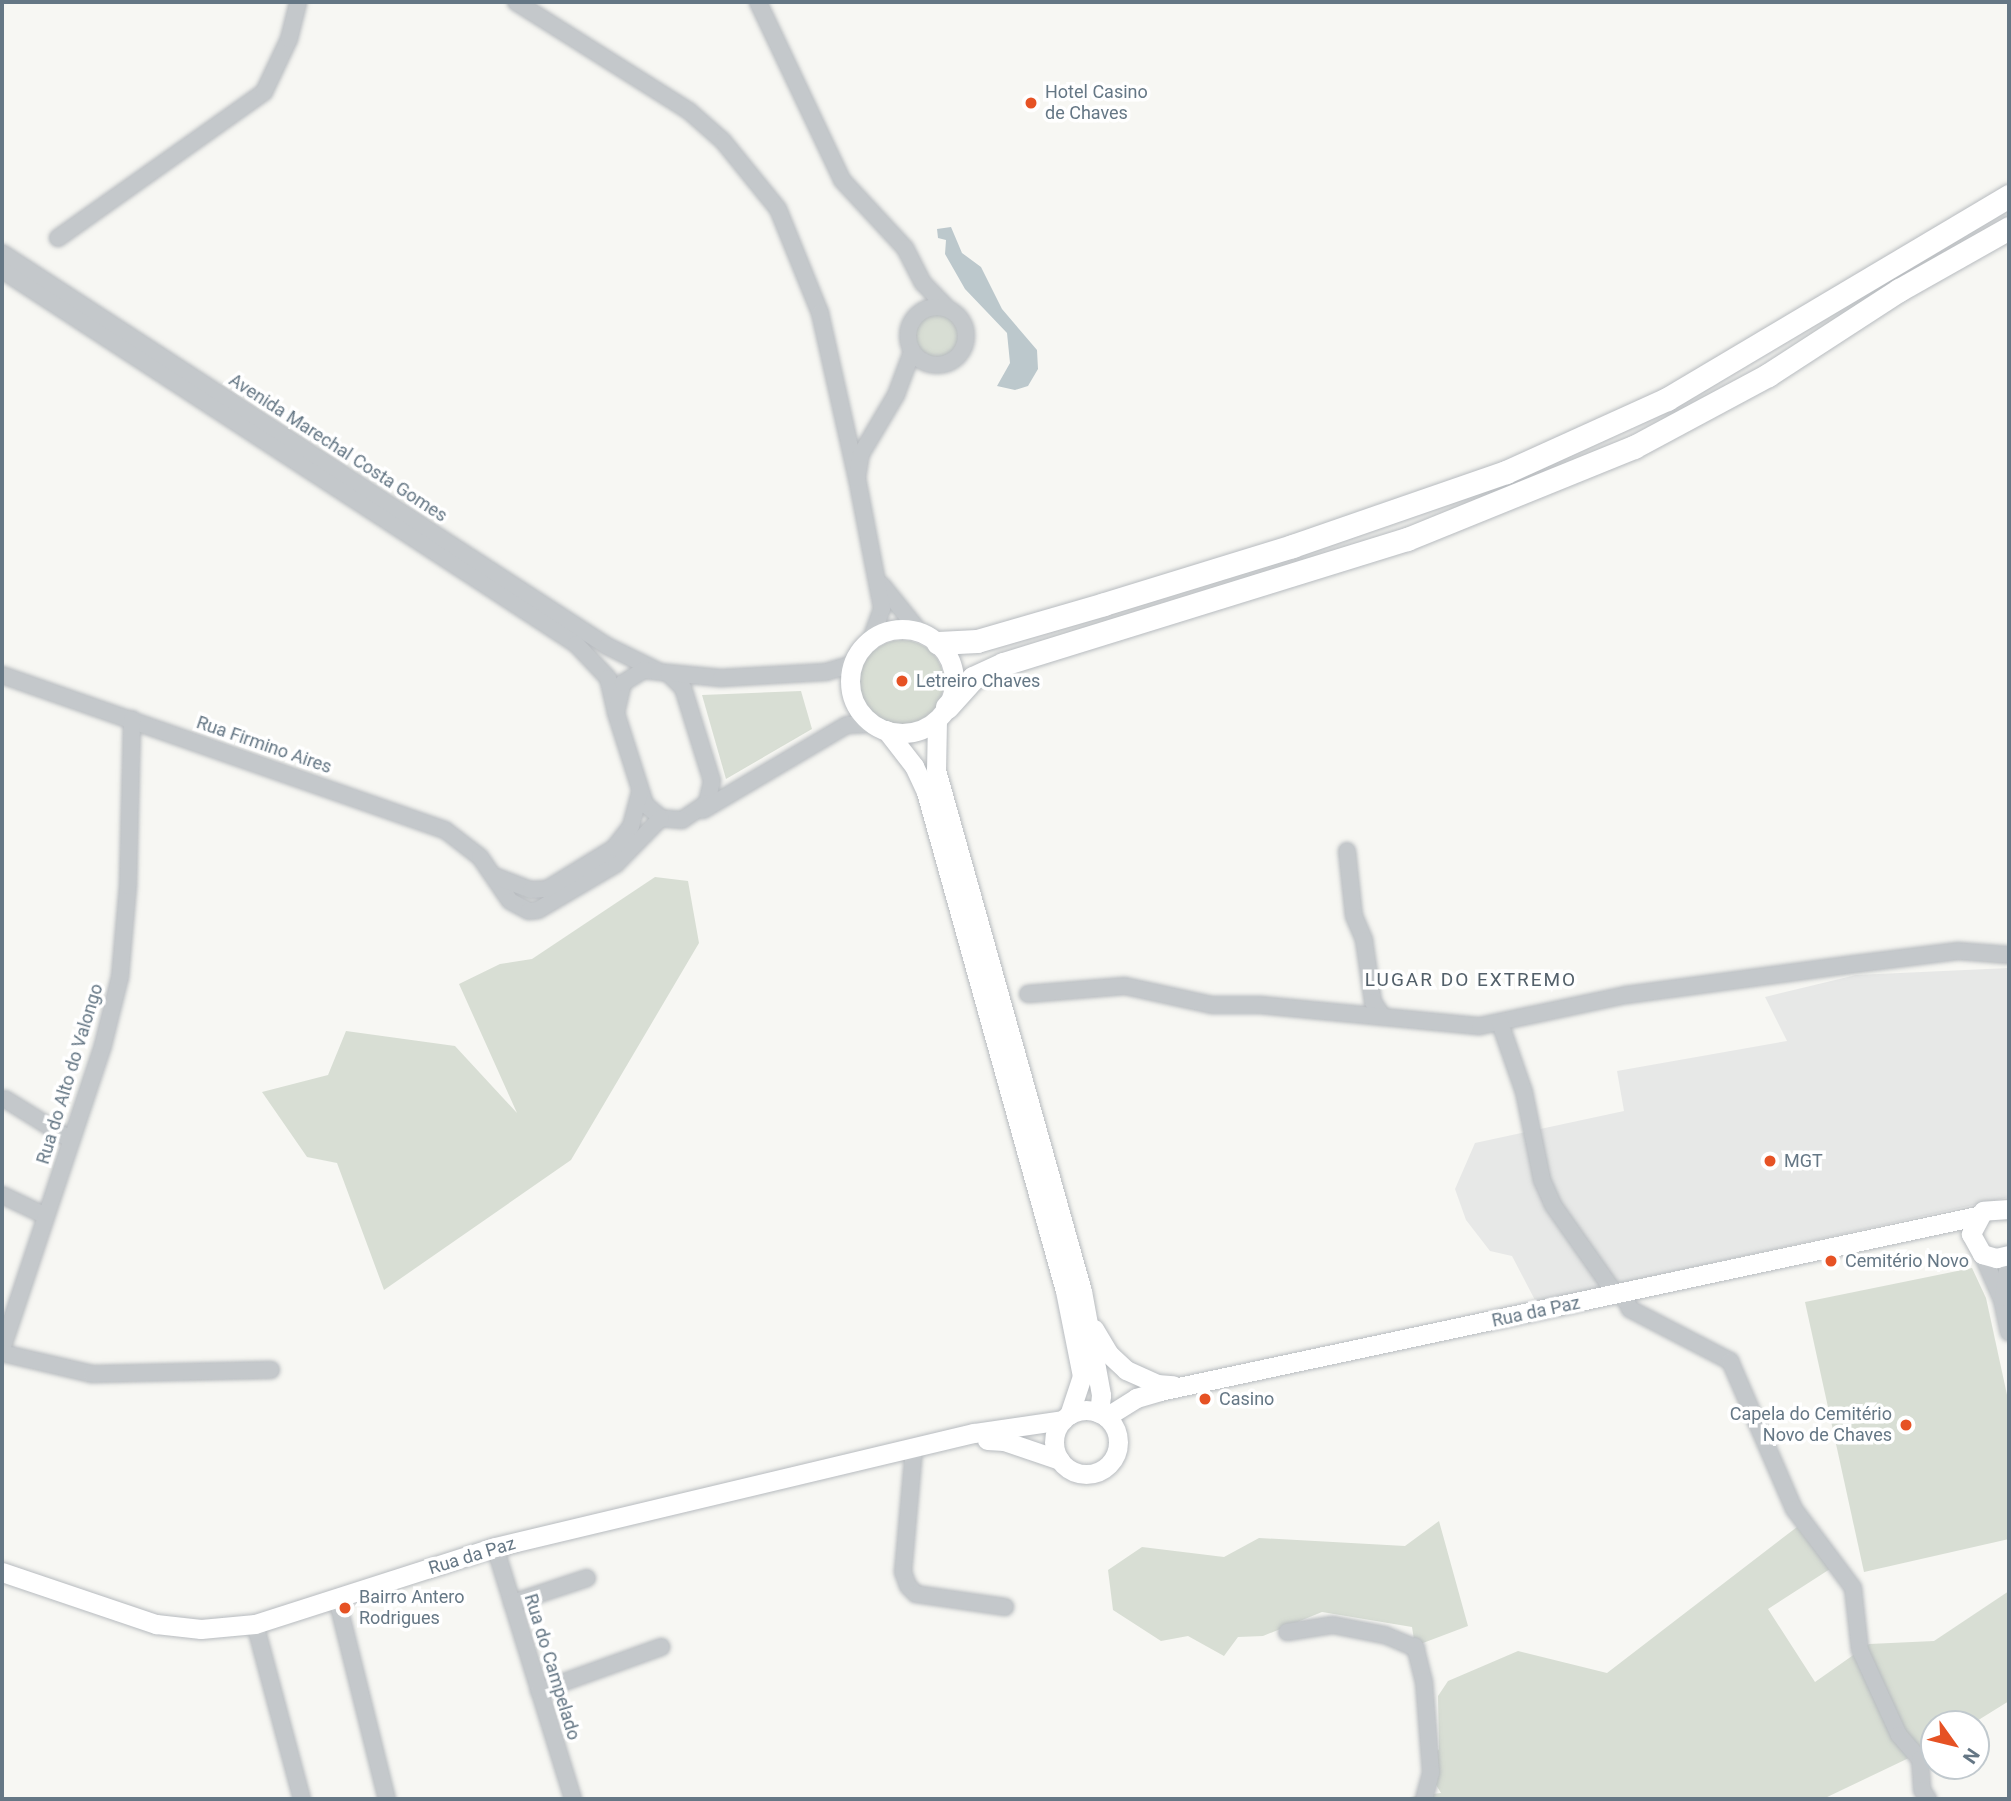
<!DOCTYPE html>
<html>
<head>
<meta charset="utf-8">
<style>
	body { margin:0 }
	#map { position:relative; width:2011px; height:1801px; overflow:hidden; background:#f7f7f3; font-family:Roboto,sans-serif }
	div>[style] { position:absolute }
	.built>* { inset:0; background:#e7e8e7 }
	.green>* { inset:0; background:#d8ded4 }
	.round { border-radius:50% }
	.water>* { inset:0; background:#bcc8cc }
	.roads { filter:drop-shadow(0 0 2px #b7bbbf) drop-shadow(0 0 2px #b7bbbf) }
	.minor>* { height:16px; margin:-8px; padding:0 8px; transform-origin:8px; border-radius:8px; background:#c4c8cb }
	.minor>.ring { margin:-8px; padding:0; box-sizing:content-box; background:none; border:16px solid #c4c8cb; border-radius:50% }
	.major>* { height:19px; margin:-9.5px; padding:0 9.5px; transform-origin:9.5px; border-radius:9.5px; background:#fff }
	.major>.ring { margin:-9.5px; padding:0; box-sizing:content-box; background:none; border:19px solid #fff; border-radius:50% }
	.highway>* { height:23px; margin:-11.5px; padding:0 11.5px; transform-origin:11.5px; border-radius:11.5px; background:#fff }
	.dots>* { width:19px; height:19px; translate:-50% -50%; box-sizing:border-box; border:4px solid #fff; border-radius:50% }
	span { translate:-50% -50%; white-space:nowrap; text-align:center; line-height:1.15; -webkit-text-stroke:7px #fff; paint-order:stroke }
	.poi-label { font-size:18px; color:#657785 }
	.left { translate:0 -50%; text-align:left }
	.right { translate:-100% -50%; text-align:right }
	.street-label { font-size:18px; color:#657785 }
	.neighbourhood-label { font-size:19px; color:#53606a; letter-spacing:2px }
	.frame { position:absolute; inset:0; border:4px solid #657785; pointer-events:none }
	.north { position:absolute; left:1920px; top:1710px; width:70px; height:70px; box-sizing:border-box; background:#fff; border:2px solid #c1c9ce; border-radius:50%; rotate:124deg; font-size:19px; font-weight:700; line-height:28px; text-align:center; color:#657785 }
	.north::after { content:''; display:block; margin:auto; width:24px; height:32px; background:#e65224; clip-path:polygon(50% 0,100% 100%,50% 72%,0 100%) }
</style>
</head>
<body>
<div id="map">
	<div class="built">
		<div style="clip-path:polygon(2009px 968px,2009px 1197px,1536px 1302px,1512px 1256px,1490px 1251px,1466px 1220px,1455px 1189px,1475px 1143px,1624px 1111px,1617px 1071px,1787px 1041px,1765px 997px,1856px 975px)"></div>
	</div>
	<div class="green">
		<div class="round" style="left:916px;top:315px;width:42px;height:42px"></div>
		<div class="round" style="left:860px;top:640px;width:84px;height:84px"></div>
		<div style="clip-path:polygon(801px 691px,812px 729px,726px 779px,702px 695px)"></div>
		<div style="clip-path:polygon(655px 877px,688px 881px,699px 943px,571px 1160px,384px 1290px,337px 1163px,307px 1157px,262px 1092px,328px 1075px,346px 1031px,455px 1046px,517px 1113px,459px 984px,500px 964px,532px 959px)"></div>
		<div style="clip-path:polygon(1972px 1268px,1986px 1298px,2009px 1404px,2009px 1539px,1864px 1572px,1805px 1302px)"></div>
		<div style="clip-path:polygon(1439px 1521px,1468px 1626px,1415px 1646px,1412px 1627px,1322px 1612px,1263px 1636px,1238px 1637px,1224px 1656px,1188px 1636px,1161px 1641px,1113px 1610px,1108px 1570px,1142px 1547px,1224px 1557px,1259px 1538px,1405px 1546px)"></div>
		<div style="clip-path:polygon(1797px 1527px,1830px 1569px,1768px 1609px,1815px 1682px,1869px 1644px,1934px 1641px,2009px 1591px,2009px 1701px,1972px 1724px,1934px 1724px,1934px 1746px,1823px 1799px,1394px 1799px,1441px 1793px,1426px 1768px,1439px 1749px,1438px 1696px,1448px 1681px,1518px 1651px,1607px 1673px)"></div>
	</div>
	<div class="water">
		<div style="clip-path:polygon(951px 227px,962px 253px,981px 267px,1002px 309px,1037px 350px,1038px 369px,1028px 386px,1015px 390px,997px 386px,1010px 363px,1007px 333px,965px 289px,945px 254px,946px 240px,938px 238px,937px 229px)"></div>
	</div>
	<div class="roads">
		<div class="minor">
			<div style="left:516px;top:2px;width:204px;rotate:32.2deg"></div>
			<div style="left:689px;top:111px;width:45px;rotate:41.4deg"></div>
			<div style="left:723px;top:141px;width:87px;rotate:51deg"></div>
			<div style="left:778px;top:209px;width:112px;rotate:68deg"></div>
			<div style="left:820px;top:313px;width:169px;rotate:77.4deg"></div>
			<div style="left:758px;top:2px;width:197px;rotate:64.7deg"></div>
			<div style="left:842px;top:180px;width:93px;rotate:47.2deg"></div>
			<div style="left:905px;top:248px;width:39px;rotate:63deg"></div>
			<div style="left:923px;top:283px;width:35px;rotate:46deg"></div>
			<div style="left:58px;top:238px;width:252px;rotate:-35.3deg"></div>
			<div style="left:264px;top:92px;width:59px;rotate:-64.7deg"></div>
			<div style="left:289px;top:39px;width:38px;rotate:-76deg"></div>
			<div style="left:2px;top:253px;width:721px;rotate:33.01deg"></div>
			<div style="left:607px;top:646px;width:55px;rotate:26.1deg"></div>
			<div style="left:2px;top:270px;width:685px;rotate:33.09deg"></div>
			<div style="left:576px;top:644px;width:47px;rotate:46.7deg"></div>
			<div style="left:608px;top:678px;width:36px;rotate:77deg"></div>
			<div class="ring" style="left:908px;top:307px;width:42px;height:42px"></div>
			<div style="left:882px;top:585px;width:59px;rotate:51.2deg"></div>
			<div style="left:871px;top:639px;width:33px;rotate:-70deg"></div>
			<div style="left:882px;top:608px;width:132px;rotate:-100.9deg"></div>
			<div style="left:857px;top:478px;width:24px;rotate:-81deg"></div>
			<div style="left:861px;top:454px;width:69px;rotate:-59.3deg"></div>
			<div style="left:896px;top:395px;width:46px;rotate:-69.6deg"></div>
			<div style="left:644px;top:670px;width:24px;rotate:7deg"></div>
			<div style="left:668px;top:673px;width:21px;rotate:45deg"></div>
			<div style="left:683px;top:688px;width:97px;rotate:72.7deg"></div>
			<div style="left:712px;top:781px;width:23px;rotate:103deg"></div>
			<div style="left:707px;top:803px;width:30px;rotate:146deg"></div>
			<div style="left:682px;top:820px;width:21px;rotate:-175deg"></div>
			<div style="left:661px;top:818px;width:21px;rotate:-139deg"></div>
			<div style="left:645px;top:804px;width:96px;rotate:-107.7deg"></div>
			<div style="left:616px;top:713px;width:31px;rotate:-77deg"></div>
			<div style="left:623px;top:683px;width:25px;rotate:-32deg"></div>
			<div style="left:669px;top:673px;width:52px;rotate:5.5deg"></div>
			<div style="left:721px;top:678px;width:105px;rotate:-3.3deg"></div>
			<div style="left:826px;top:672px;width:28px;rotate:-17deg"></div>
			<div style="left:2px;top:675px;width:469px;rotate:19.3deg"></div>
			<div style="left:445px;top:830px;width:44px;rotate:37.6deg"></div>
			<div style="left:480px;top:857px;width:53px;rotate:55.7deg"></div>
			<div style="left:510px;top:901px;width:21px;rotate:28deg"></div>
			<div style="left:529px;top:911px;width:9px;rotate:-6deg"></div>
			<div style="left:538px;top:910px;width:91px;rotate:-30.5deg"></div>
			<div style="left:616px;top:864px;width:64px;rotate:-45.6deg"></div>
			<div style="left:703px;top:810px;width:167px;rotate:-30.6deg"></div>
			<div style="left:847px;top:725px;width:26px;rotate:-2deg"></div>
			<div style="left:1347px;top:851px;width:65px;rotate:83.9deg"></div>
			<div style="left:1354px;top:916px;width:26px;rotate:67deg"></div>
			<div style="left:1364px;top:940px;width:63px;rotate:81.7deg"></div>
			<div style="left:1373px;top:1002px;width:18px;rotate:56deg"></div>
			<div style="left:497px;top:877px;width:36px;rotate:21deg"></div>
			<div style="left:531px;top:890px;width:16px;rotate:-4deg"></div>
			<div style="left:547px;top:889px;width:79px;rotate:-31.5deg"></div>
			<div style="left:614px;top:848px;width:28px;rotate:-52deg"></div>
			<div style="left:631px;top:826px;width:35px;rotate:-75deg"></div>
			<div style="left:1028px;top:994px;width:97px;rotate:-4.7deg"></div>
			<div style="left:1125px;top:986px;width:89px;rotate:12.3deg"></div>
			<div style="left:1212px;top:1005px;width:48px"></div>
			<div style="left:1260px;top:1005px;width:221px;rotate:5.5deg"></div>
			<div style="left:1480px;top:1026px;width:149px;rotate:-12deg"></div>
			<div style="left:1626px;top:995px;width:231px;rotate:-7.7deg"></div>
			<div style="left:1855px;top:964px;width:104px;rotate:-7.2deg"></div>
			<div style="left:1958px;top:951px;width:51px;rotate:4.5deg"></div>
			<div style="left:1500px;top:1023px;width:73px;rotate:70.8deg"></div>
			<div style="left:1524px;top:1092px;width:90px;rotate:78.4deg"></div>
			<div style="left:1542px;top:1180px;width:27px;rotate:66deg"></div>
			<div style="left:1553px;top:1205px;width:111px;rotate:54.9deg"></div>
			<div style="left:5px;top:1099px;width:78px;rotate:31.8deg"></div>
			<div style="left:2px;top:1195px;width:47px;rotate:25.5deg"></div>
			<div style="left:1982px;top:1254px;width:50px;rotate:66.5deg"></div>
			<div style="left:2002px;top:1300px;width:33px;rotate:78deg"></div>
			<div style="left:1622px;top:1293px;width:18px;rotate:63deg"></div>
			<div style="left:1630px;top:1309px;width:113px;rotate:27.5deg"></div>
			<div style="left:1730px;top:1361px;width:161px;rotate:66.6deg"></div>
			<div style="left:1794px;top:1509px;width:99px;rotate:53.2deg"></div>
			<div style="left:1853px;top:1588px;width:62px;rotate:83.6deg"></div>
			<div style="left:1860px;top:1650px;width:94px;rotate:65.4deg"></div>
			<div style="left:1899px;top:1735px;width:32px;rotate:49deg"></div>
			<div style="left:1920px;top:1759px;width:31px;rotate:86deg"></div>
			<div style="left:1922px;top:1790px;width:11px;rotate:56deg"></div>
			<div style="left:2003px;top:1298px;width:40px;rotate:-81.5deg"></div>
			<div style="left:2px;top:1349px;width:320px;rotate:-71.6deg"></div>
			<div style="left:103px;top:1045px;width:70px;rotate:-76deg"></div>
			<div style="left:120px;top:977px;width:91px;rotate:-85deg"></div>
			<div style="left:128px;top:886px;width:167px;rotate:-88.6deg"></div>
			<div style="left:2px;top:1353px;width:92px;rotate:13.1deg"></div>
			<div style="left:92px;top:1374px;width:179px;rotate:-1.3deg"></div>
			<div style="left:914px;top:1449px;width:123px;rotate:95.1deg"></div>
			<div style="left:903px;top:1572px;width:15px;rotate:70deg"></div>
			<div style="left:908px;top:1586px;width:11px;rotate:45deg"></div>
			<div style="left:916px;top:1594px;width:90px;rotate:8.3deg"></div>
			<div style="left:495px;top:1547px;width:264px;rotate:72.8deg"></div>
			<div style="left:337px;top:1599px;width:206px;rotate:76deg"></div>
			<div style="left:512px;top:1603px;width:79px;rotate:-18.4deg"></div>
			<div style="left:255px;top:1624px;width:181px;rotate:75deg"></div>
			<div style="left:1287px;top:1632px;width:47px;rotate:-8.7deg"></div>
			<div style="left:1333px;top:1625px;width:53px;rotate:10.9deg"></div>
			<div style="left:1385px;top:1635px;width:34px;rotate:23deg"></div>
			<div style="left:1415px;top:1646px;width:36px;rotate:76deg"></div>
			<div style="left:1424px;top:1681px;width:92px;rotate:85.6deg"></div>
			<div style="left:1431px;top:1773px;width:27px;rotate:105deg"></div>
			<div style="left:539px;top:1691px;width:130px;rotate:-19.8deg"></div>
		</div>
		<div class="major">
			<div class="ring" style="left:850px;top:629px;width:85px;height:85px"></div>
			<div style="left:937px;top:720px;width:50px;rotate:91.1deg"></div>
			<div style="left:936px;top:770px;width:541px;rotate:74.35deg"></div>
			<div style="left:1082px;top:1291px;width:106px;rotate:79.6deg"></div>
			<div style="left:1101px;top:1395px;width:18px;rotate:96deg"></div>
			<div style="left:886px;top:730px;width:46px;rotate:52.1deg"></div>
			<div style="left:914px;top:766px;width:29px;rotate:65deg"></div>
			<div style="left:926px;top:792px;width:518px;rotate:74.43deg"></div>
			<div style="left:1065px;top:1291px;width:87px;rotate:78.7deg"></div>
			<div style="left:1082px;top:1376px;width:41px;rotate:108.4deg"></div>
			<div style="left:2009px;top:1209px;width:26px;rotate:176deg"></div>
			<div style="left:1983px;top:1211px;width:26px;rotate:118deg"></div>
			<div style="left:1971px;top:1234px;width:23px;rotate:61deg"></div>
			<div style="left:1982px;top:1254px;width:15px;rotate:16deg"></div>
			<div style="left:1996px;top:1258px;width:13px;rotate:-13deg"></div>
			<div style="left:1094px;top:1329px;width:29px;rotate:59deg"></div>
			<div style="left:1109px;top:1354px;width:23px;rotate:43deg"></div>
			<div style="left:1126px;top:1370px;width:34px;rotate:24deg"></div>
			<div style="left:1157px;top:1384px;width:16px;rotate:4deg"></div>
			<div class="ring" style="left:1054px;top:1410px;width:45px;height:45px"></div>
			<div style="left:1106px;top:1417px;width:36px;rotate:-32deg"></div>
			<div style="left:1136px;top:1398px;width:25px;rotate:-16deg"></div>
			<div style="left:1160px;top:1391px;width:836px;rotate:-12.09deg"></div>
			<div style="left:987px;top:1440px;width:17px;rotate:3deg"></div>
			<div style="left:1004px;top:1441px;width:59px;rotate:18.7deg"></div>
			<div style="left:2px;top:1572px;width:163px;rotate:18.7deg"></div>
			<div style="left:156px;top:1624px;width:45px;rotate:6.3deg"></div>
			<div style="left:201px;top:1629px;width:54px;rotate:-5.3deg"></div>
			<div style="left:255px;top:1624px;width:252px;rotate:-17.8deg"></div>
			<div style="left:495px;top:1547px;width:492px;rotate:-13.4deg"></div>
			<div style="left:974px;top:1433px;width:90px;rotate:-8.3deg"></div>
		</div>
		<div class="highway">
			<div style="left:938px;top:643px;width:39px;rotate:-3deg"></div>
			<div style="left:977px;top:641px;width:132px;rotate:-16.2deg"></div>
			<div style="left:1104px;top:604px;width:197px;rotate:-17.1deg"></div>
			<div style="left:1292px;top:546px;width:226px;rotate:-19.1deg"></div>
			<div style="left:1506px;top:472px;width:177px;rotate:-24.4deg"></div>
			<div style="left:1667px;top:399px;width:398px;rotate:-30.7deg"></div>
			<div style="left:947px;top:707px;width:39px;rotate:-48deg"></div>
			<div style="left:973px;top:678px;width:33px;rotate:-25deg"></div>
			<div style="left:1003px;top:664px;width:423px;rotate:-17.2deg"></div>
			<div style="left:1407px;top:539px;width:245px;rotate:-22.1deg"></div>
			<div style="left:1634px;top:447px;width:152px;rotate:-28.2deg"></div>
			<div style="left:1768px;top:375px;width:156px;rotate:-33deg"></div>
			<div style="left:1899px;top:290px;width:126px;rotate:-29.4deg"></div>
		</div>
	</div>
	<div class="dots">
		<div style="left:1031px;top:103px;background:#e65224"></div>
		<div style="left:902px;top:681px;background:#e65224"></div>
		<div style="left:1770px;top:1161px;background:#e65224"></div>
		<div style="left:1831px;top:1261px;background:#e65224"></div>
		<div style="left:1205px;top:1399px;background:#e65224"></div>
		<div style="left:1906px;top:1425px;background:#e65224"></div>
		<div style="left:345px;top:1608px;background:#e65224"></div>
	</div>
	<div class="poi-label">
		<span class="left" style="left:1045px;top:103px">Hotel Casino<br>de Chaves</span>
		<span class="left" style="left:916px;top:681px">Letreiro Chaves</span>
		<span class="left" style="left:1784px;top:1161px">MGT</span>
		<span class="left" style="left:1845px;top:1261px">Cemitério Novo</span>
		<span class="left" style="left:1219px;top:1399px">Casino</span>
		<span class="right" style="left:1892px;top:1425px">Capela do Cemitério<br>Novo de Chaves</span>
		<span class="left" style="left:359px;top:1608px">Bairro Antero<br>Rodrigues</span>
	</div>
	<div class="street-label">
		<span style="left:338px;top:448px;rotate:33deg">Avenida Marechal Costa Gomes</span>
		<span style="left:264px;top:745px;rotate:19deg">Rua Firmino Aires</span>
		<span style="left:70px;top:1074px;rotate:-73deg">Rua do Alto do Valongo</span>
		<span style="left:1536px;top:1312px;rotate:-12deg">Rua da Paz</span>
		<span style="left:472px;top:1556px;rotate:-17deg">Rua da Paz</span>
		<span style="left:552px;top:1667px;rotate:73deg">Rua do Campelado</span>
	</div>
	<div class="neighbourhood-label">
		<span style="left:1471px;top:980px">LUGAR DO EXTREMO</span>
	</div>
	<div class="frame"></div>
	<div class="north">N</div>
</div>
</body>
</html>
